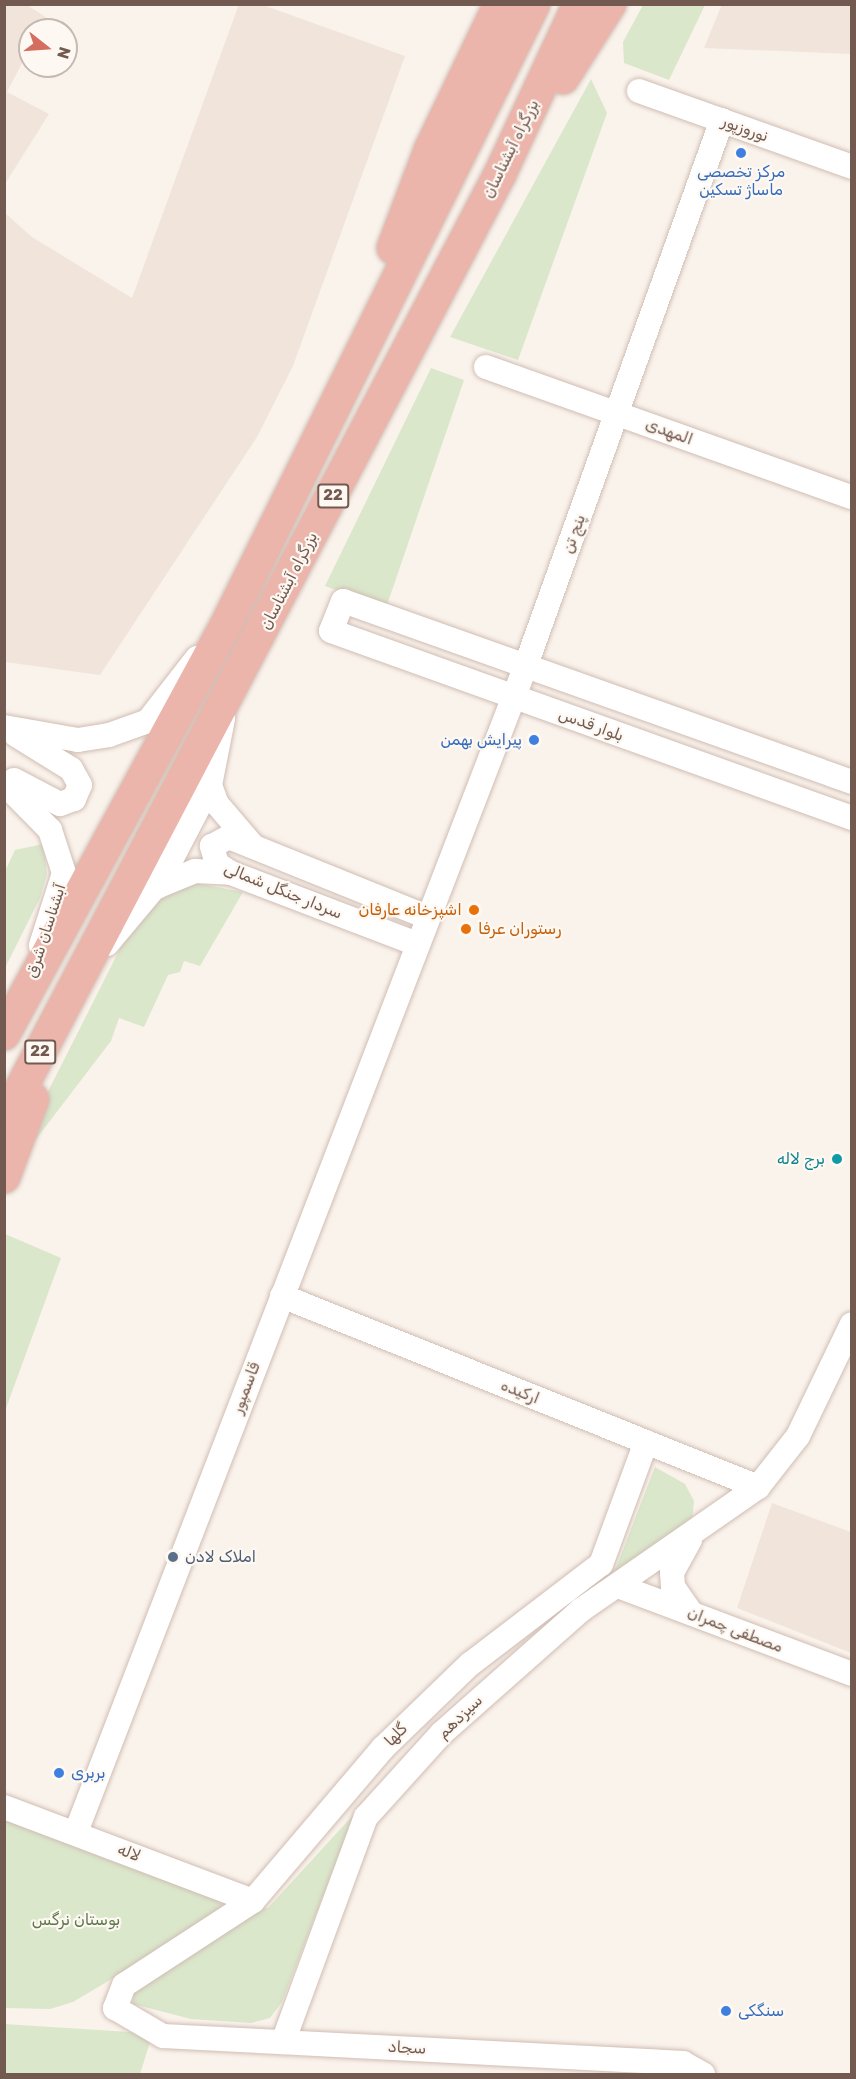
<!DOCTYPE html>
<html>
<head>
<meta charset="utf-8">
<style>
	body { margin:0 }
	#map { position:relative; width:856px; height:2079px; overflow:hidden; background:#faf3ec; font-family:Rubik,"Noto Naskh Arabic",sans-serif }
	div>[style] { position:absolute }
	.residential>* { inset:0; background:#f1e5db }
	.green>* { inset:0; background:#dae7cb }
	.roads { filter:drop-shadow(0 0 2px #d0bdb3) drop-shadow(0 0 2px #d0bdb3) }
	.secondary>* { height:24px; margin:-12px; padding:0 12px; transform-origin:12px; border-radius:12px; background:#fff }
	.highway>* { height:32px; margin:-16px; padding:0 16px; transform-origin:16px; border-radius:16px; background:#ecb5ab }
	.dots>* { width:16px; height:16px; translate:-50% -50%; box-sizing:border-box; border:3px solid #fdf8f2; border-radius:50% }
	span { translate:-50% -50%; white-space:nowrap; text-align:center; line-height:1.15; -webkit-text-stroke:4.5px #fdf8f2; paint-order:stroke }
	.shield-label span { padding:2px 4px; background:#fdf8f2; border:2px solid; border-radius:4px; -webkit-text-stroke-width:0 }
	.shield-label { font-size:15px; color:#735a51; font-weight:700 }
	.street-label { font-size:16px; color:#735a51 }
	.shop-label { font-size:16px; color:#366cbe }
	.right { translate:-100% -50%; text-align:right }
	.left { translate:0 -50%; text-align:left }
	.food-label { font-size:16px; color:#c56008 }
	.culture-label { font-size:16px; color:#0d838f }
	.service-label { font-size:16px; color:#4e5e75 }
	.park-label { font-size:16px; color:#5d774b }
	.frame { position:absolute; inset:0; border:6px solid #735a51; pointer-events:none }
	.north { position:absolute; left:18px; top:18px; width:60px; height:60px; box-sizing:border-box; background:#fdf8f2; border:2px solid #c6b9b2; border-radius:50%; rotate:107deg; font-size:16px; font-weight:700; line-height:24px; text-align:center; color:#735a51 }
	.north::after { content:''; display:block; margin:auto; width:21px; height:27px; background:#d46e61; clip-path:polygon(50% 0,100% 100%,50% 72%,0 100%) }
</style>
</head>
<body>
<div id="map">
	<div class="residential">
		<div style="clip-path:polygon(5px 4px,27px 5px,47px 18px,40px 30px,30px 30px,30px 48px,7px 92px,49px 114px,5px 184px)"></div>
		<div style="clip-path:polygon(239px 4px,263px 5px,405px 56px,293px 366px,257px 437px,100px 675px,5px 662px,5px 213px,32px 237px,132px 298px)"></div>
		<div style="clip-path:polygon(722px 4px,851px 5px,851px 54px,704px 48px)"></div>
		<div style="clip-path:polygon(772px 1503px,851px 1532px,851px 1653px,737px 1608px)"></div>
	</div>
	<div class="green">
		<div style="clip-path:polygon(643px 5px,705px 5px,669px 80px,624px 63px,623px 42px)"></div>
		<div style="clip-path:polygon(591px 79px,607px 113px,518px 360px,450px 337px)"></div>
		<div style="clip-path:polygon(431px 368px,464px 380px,386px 608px,325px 586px)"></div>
		<div style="clip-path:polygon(43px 844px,47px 874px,40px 898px,5px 968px,5px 871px,15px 850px)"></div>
		<div style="clip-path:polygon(195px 883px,243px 892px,200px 966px,184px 961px,180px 972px,168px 975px,144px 1027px,119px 1018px,111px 1041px,30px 1147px,21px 1145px,135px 919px,151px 899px)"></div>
		<div style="clip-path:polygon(5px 1234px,61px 1258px,5px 1411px)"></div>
		<div style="clip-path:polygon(655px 1467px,685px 1484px,694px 1501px,692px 1522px,611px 1581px)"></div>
		<div style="clip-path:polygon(355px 1813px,282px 2002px,270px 2018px,251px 2023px,191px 2019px,133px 2004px,134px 1987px,258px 1908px,268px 1908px)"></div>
		<div style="clip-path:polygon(4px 1818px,218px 1897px,225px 1912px,73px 2002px,50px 2009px,5px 2008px)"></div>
		<div style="clip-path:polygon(4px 2024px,146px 2033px,150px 2042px,140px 2074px,5px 2074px)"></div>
	</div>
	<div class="roads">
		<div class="secondary">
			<div style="left:639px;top:91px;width:226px;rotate:19.6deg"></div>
			<div style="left:486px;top:367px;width:388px;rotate:19.6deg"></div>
			<div style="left:223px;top:719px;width:67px;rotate:101.1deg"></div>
			<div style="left:210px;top:785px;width:20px;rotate:70deg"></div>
			<div style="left:217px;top:804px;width:54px;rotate:49.5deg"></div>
			<div style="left:4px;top:727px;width:75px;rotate:10deg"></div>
			<div style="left:78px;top:740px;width:31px;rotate:-9deg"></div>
			<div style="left:109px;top:735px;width:41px;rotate:-19.7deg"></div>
			<div style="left:148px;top:721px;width:80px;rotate:-52.1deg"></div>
			<div style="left:14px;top:780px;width:52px;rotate:27.6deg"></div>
			<div style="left:60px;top:804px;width:15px;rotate:-20deg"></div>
			<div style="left:74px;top:799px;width:15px;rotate:-67deg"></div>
			<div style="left:80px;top:785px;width:18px;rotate:-119deg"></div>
			<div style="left:71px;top:769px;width:65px;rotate:-148.3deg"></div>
			<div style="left:852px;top:782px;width:540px;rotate:-160.42deg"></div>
			<div style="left:343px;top:601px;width:32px;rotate:112deg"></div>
			<div style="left:331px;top:631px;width:554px;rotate:19.74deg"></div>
			<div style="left:4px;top:783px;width:66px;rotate:45.6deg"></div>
			<div style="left:50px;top:830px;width:45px;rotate:72deg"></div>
			<div style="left:64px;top:873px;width:76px;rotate:107.7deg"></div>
			<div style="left:157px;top:887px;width:115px;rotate:-62.5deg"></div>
			<div style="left:107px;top:944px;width:73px;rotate:-50deg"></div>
			<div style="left:154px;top:888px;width:44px;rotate:-22.5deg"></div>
			<div style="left:195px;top:871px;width:36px;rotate:3deg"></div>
			<div style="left:417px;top:944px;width:199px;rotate:-159.1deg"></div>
			<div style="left:231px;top:873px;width:17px;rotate:-147deg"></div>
			<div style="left:217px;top:864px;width:19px;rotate:-106deg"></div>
			<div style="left:212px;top:846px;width:19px;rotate:-28deg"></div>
			<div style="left:229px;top:837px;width:214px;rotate:22deg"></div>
			<div style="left:282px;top:1296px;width:513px;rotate:21.86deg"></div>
			<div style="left:646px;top:1442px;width:130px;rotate:110.2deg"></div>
			<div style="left:601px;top:1564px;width:165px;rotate:142.6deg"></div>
			<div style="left:470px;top:1664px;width:121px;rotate:136deg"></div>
			<div style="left:383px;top:1748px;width:201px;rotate:130.4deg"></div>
			<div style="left:253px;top:1901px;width:154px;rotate:146.9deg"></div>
			<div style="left:124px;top:1985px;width:25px;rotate:111deg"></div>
			<div style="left:115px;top:2008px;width:56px;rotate:30.3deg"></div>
			<div style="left:163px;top:2036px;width:521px;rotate:2.97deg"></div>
			<div style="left:683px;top:2063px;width:23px;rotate:29deg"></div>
			<div style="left:690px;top:1540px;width:37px;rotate:119deg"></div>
			<div style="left:672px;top:1572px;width:15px;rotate:86deg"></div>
			<div style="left:673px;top:1587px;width:32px;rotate:55deg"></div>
			<div style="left:618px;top:1586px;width:250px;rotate:20.6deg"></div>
			<div style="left:4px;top:1807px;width:266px;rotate:20.7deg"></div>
			<div style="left:76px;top:1832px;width:1251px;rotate:-68.91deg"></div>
			<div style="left:526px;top:665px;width:579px;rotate:-70.22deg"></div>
			<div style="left:283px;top:2042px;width:240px;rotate:-69.8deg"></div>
			<div style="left:366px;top:1817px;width:113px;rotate:-47.9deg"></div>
			<div style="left:442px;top:1733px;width:186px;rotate:-41.5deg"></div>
			<div style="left:581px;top:1610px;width:216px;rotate:-34.8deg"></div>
			<div style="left:758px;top:1487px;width:65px;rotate:-51.9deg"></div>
			<div style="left:798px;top:1436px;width:124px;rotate:-64.3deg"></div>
		</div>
		<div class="highway">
			<div style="left:563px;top:78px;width:88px;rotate:-57.6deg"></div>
			<div style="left:393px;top:248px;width:105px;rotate:-69.3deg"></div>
			<div style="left:430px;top:150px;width:162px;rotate:-64.4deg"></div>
			<div style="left:4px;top:1034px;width:472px;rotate:-61.5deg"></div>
			<div style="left:229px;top:619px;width:686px;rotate:-63.62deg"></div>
			<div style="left:4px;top:1121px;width:1069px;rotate:-62.36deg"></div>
			<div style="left:500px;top:174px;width:187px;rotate:-65.1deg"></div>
			<div style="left:4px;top:1177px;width:83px;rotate:-69.6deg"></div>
		</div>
	</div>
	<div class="dots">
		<div style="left:741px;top:153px;background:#3f7fe0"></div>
		<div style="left:534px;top:740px;background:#3f7fe0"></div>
		<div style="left:474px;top:910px;background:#e8710a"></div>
		<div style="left:466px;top:929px;background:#e8710a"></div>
		<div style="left:837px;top:1159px;background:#0f9aa8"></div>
		<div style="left:173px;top:1557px;background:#5c6f8a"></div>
		<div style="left:59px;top:1773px;background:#3f7fe0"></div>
		<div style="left:726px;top:2011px;background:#3f7fe0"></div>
	</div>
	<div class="shield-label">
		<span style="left:333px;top:496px">22</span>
		<span style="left:40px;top:1052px">22</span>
	</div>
	<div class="street-label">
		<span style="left:745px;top:129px;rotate:20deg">نوروزپور</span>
		<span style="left:511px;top:149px;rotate:-64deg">بزرگراه آبشناسان</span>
		<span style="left:669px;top:432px;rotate:20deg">المهدی</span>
		<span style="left:574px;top:534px;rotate:-70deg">پنج تن</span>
		<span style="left:289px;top:581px;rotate:-63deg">بزرگراه آبشناسان</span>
		<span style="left:591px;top:725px;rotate:20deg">بلوار قدس</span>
		<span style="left:283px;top:891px;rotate:22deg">سردار جنگل شمالی</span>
		<span style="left:46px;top:931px;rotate:-72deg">آبشناسان شرق</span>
		<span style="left:246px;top:1388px;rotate:-69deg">قاسمپور</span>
		<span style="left:520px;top:1392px;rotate:22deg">ارکیده</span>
		<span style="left:735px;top:1630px;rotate:21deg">مصطفی چمران</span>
		<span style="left:460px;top:1717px;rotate:-44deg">سیزدهم</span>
		<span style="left:396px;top:1735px;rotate:-46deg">گلها</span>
		<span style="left:129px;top:1853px;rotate:21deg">لاله</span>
		<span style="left:407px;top:2048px;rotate:3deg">سجاد</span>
	</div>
	<div class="shop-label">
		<span style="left:741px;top:181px">مرکز تخصصی<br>ماساژ تسکین</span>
		<span class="right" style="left:522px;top:740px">پیرایش بهمن</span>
		<span class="left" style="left:71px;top:1773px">بربری</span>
		<span class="left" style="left:738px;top:2011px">سنگکی</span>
	</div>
	<div class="food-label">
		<span class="right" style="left:462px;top:910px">اشپزخانه عارفان</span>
		<span class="left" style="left:478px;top:929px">رستوران عرفا</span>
	</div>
	<div class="culture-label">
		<span class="right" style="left:825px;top:1159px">برج لاله</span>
	</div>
	<div class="service-label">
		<span class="left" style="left:185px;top:1557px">املاک لادن</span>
	</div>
	<div class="park-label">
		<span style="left:76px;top:1920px">بوستان نرگس</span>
	</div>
	<div class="frame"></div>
	<div class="north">N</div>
</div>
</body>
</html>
